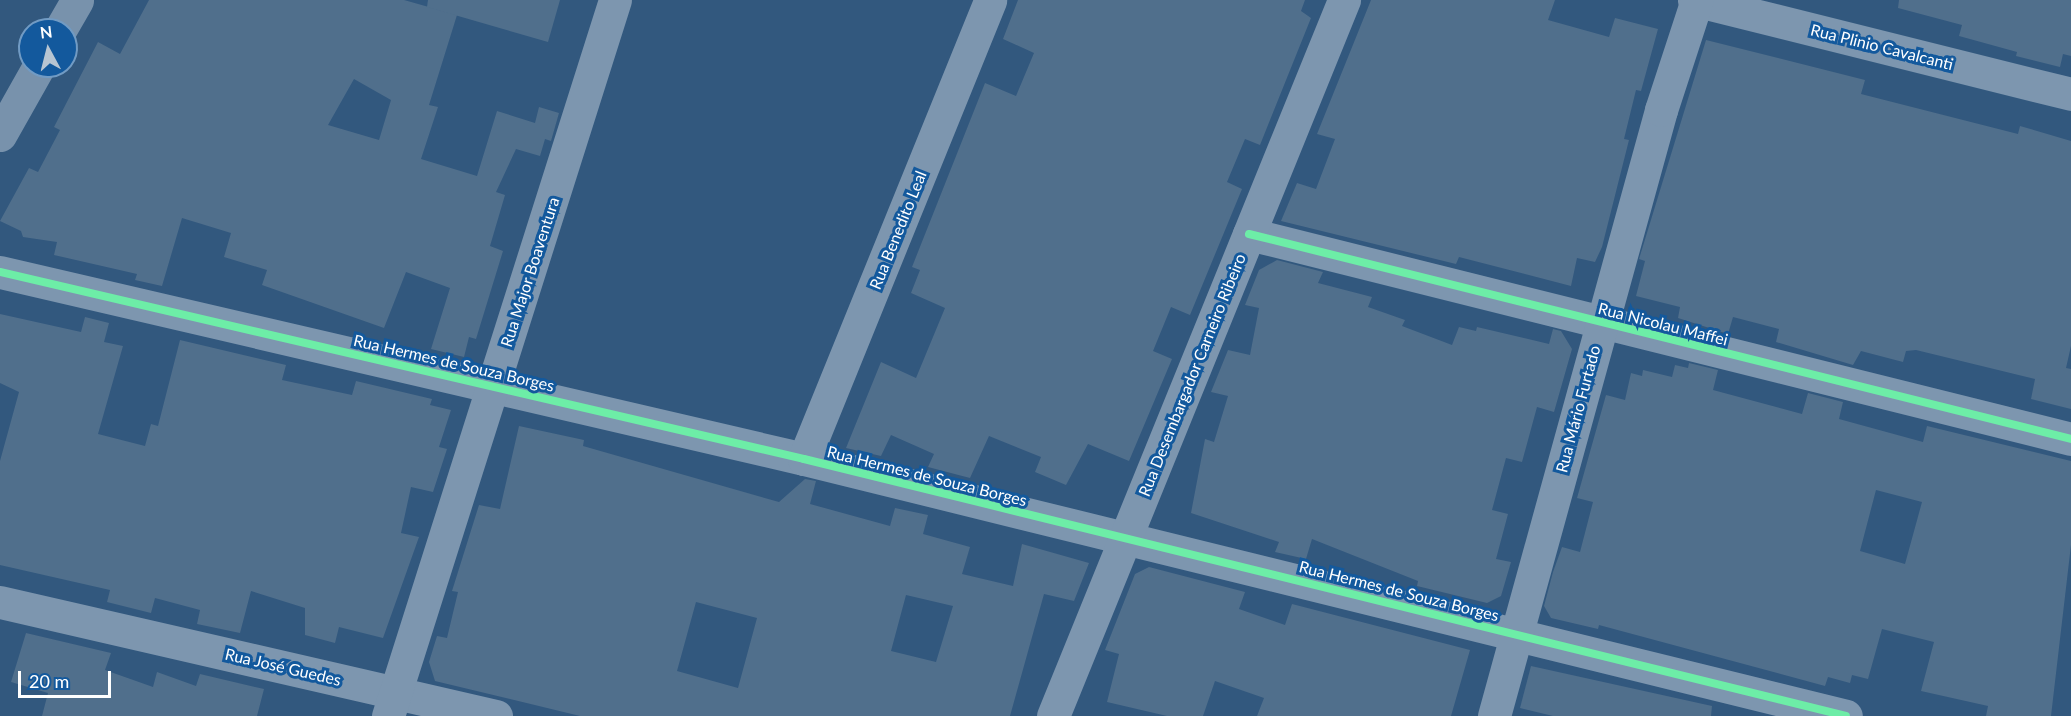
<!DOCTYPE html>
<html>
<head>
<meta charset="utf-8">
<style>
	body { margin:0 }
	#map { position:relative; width:2071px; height:716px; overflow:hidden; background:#32587e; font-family:Lato,sans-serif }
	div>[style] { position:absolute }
	.building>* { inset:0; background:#506f8c }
	.street>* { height:33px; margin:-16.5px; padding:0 16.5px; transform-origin:16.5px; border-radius:16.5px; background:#7d96af }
	.secondary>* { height:33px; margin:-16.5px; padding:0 16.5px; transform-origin:16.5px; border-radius:16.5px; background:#7892ac }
	.cycleway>* { height:8px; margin:-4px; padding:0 4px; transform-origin:4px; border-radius:4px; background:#6deda7 }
	span { translate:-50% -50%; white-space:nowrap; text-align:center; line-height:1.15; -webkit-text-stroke:6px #13599d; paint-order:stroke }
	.street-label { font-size:16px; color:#fff }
	.north { position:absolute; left:18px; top:18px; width:60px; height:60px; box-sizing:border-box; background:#13599d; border:2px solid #719bc4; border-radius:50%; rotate:353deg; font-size:16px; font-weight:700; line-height:24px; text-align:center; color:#fff }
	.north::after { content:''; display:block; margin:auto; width:21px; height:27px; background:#b7c5d2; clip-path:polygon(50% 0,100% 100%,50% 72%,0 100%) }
	.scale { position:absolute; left:18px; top:671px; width:93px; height:27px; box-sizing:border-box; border:3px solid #fff; border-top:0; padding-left:8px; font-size:18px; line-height:21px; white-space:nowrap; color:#fff; -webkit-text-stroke:4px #13599d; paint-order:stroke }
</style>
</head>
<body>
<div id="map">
	<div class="building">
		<div style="clip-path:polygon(evenodd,149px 0,404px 0,457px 15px,429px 105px,438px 107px,421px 159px,477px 176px,497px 111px,535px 123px,539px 107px,559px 113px,551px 141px,545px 139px,540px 156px,516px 149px,496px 192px,505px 195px,490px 246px,503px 251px,476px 339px,469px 337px,464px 357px,431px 349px,450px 288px,406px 272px,384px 328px,262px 285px,267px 270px,224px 257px,231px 233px,182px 218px,162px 286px,135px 280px,137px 274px,54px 255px,57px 242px,23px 237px,21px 231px,0 221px,29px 168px,38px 172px,60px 130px,54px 127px,98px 42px,120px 54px,149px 0,354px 79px,391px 100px,379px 140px,328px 125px,354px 79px)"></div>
		<div style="clip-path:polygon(428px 0,560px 0,548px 42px,427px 7px)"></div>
		<div style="clip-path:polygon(1018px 0,1305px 0,1301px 11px,1311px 18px,1260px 145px,1245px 139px,1227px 182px,1242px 189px,1190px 315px,1171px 307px,1153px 351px,1172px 359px,1129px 461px,1088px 444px,1066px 485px,1035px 472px,1041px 457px,989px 436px,970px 478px,928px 467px,934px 454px,891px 435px,881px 456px,846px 448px,881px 362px,916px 378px,945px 308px,911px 293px,920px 270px,912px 267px,985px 83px,1016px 96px,1034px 53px,1003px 39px)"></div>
		<div style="clip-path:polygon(1371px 0,1555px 0,1548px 20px,1609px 37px,1615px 18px,1658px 29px,1641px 91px,1636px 90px,1624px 139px,1629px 140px,1602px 247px,1595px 262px,1577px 258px,1571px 286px,1459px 257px,1456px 264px,1281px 221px,1297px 183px,1316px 189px,1335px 139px,1317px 134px)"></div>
		<div style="clip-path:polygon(1899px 0,2071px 0,2071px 56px,2063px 54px,2060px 67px,2016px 56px,2017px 52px,1959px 36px,1962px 25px,1898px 8px)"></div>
		<div style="clip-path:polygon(1706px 40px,1865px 80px,1861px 94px,2018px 134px,2020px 126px,2071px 141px,2071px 346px,2066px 368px,2071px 369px,2071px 409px,2031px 399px,2035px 379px,1916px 350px,1906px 351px,1903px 362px,1861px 351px,1853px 365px,1776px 342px,1779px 329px,1733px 317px,1728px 334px,1678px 318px,1680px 307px,1636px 296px,1645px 261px,1639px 259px)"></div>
		<div style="clip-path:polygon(1277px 260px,1323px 272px,1318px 283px,1372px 297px,1368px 307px,1405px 320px,1402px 326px,1452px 345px,1459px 327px,1476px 331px,1477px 327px,1549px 344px,1553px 329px,1561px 331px,1572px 349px,1554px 412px,1537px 407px,1522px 462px,1506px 458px,1492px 510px,1508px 514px,1496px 559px,1511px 562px,1501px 596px,1487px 603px,1417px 586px,1418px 581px,1312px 539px,1306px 559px,1275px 552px,1279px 542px,1191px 513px,1205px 439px,1214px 442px,1228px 396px,1211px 392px,1228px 350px,1250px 355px,1259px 308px,1245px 305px,1259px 270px)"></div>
		<div style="clip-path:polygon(0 314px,81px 332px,85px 317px,109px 323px,104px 342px,123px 346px,98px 434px,145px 446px,151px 424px,158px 426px,180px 340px,286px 365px,282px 380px,352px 395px,356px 381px,432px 399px,430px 405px,451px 410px,439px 447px,447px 449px,433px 492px,411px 487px,401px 533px,419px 537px,383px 638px,339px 627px,335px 643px,305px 635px,305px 608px,251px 591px,240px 633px,197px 624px,200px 610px,155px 598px,151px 613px,107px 602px,110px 590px,0 565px,0 461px,19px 392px,0 383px)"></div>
		<div style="clip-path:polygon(evenodd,1689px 363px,1718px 370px,1713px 390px,1802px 414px,1808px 393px,1843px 402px,1839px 419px,1923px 442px,1927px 426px,2071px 461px,2071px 545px,2051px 716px,1986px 716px,1988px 706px,1921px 691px,1934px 642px,1882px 629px,1868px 679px,1852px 675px,1850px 683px,1828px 677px,1825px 686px,1599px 625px,1598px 629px,1551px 618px,1544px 606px,1553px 572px,1562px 547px,1580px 552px,1593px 502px,1577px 498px,1606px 395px,1625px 400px,1631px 373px,1642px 376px,1643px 370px,1672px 377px,1675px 365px,1688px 368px,1689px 363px,1876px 490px,1922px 502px,1905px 564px,1860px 551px,1876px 490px)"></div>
		<div style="clip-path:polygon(evenodd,519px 426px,584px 440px,583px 446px,779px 502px,805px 479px,816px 481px,810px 504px,890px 526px,895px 508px,928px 515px,923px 534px,970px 547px,962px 574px,1013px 586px,1022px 544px,1089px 563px,1074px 601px,1044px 594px,1010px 716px,580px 716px,435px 681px,429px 662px,437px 636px,447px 638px,458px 592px,452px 591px,479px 505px,500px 509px,519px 426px,906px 595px,953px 606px,936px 662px,891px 651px,906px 595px,519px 426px,696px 602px,757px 618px,738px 688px,677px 671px,696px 602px)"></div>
		<div style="clip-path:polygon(1149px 567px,1245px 592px,1239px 609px,1285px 625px,1292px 604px,1470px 650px,1451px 716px,1257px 716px,1264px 698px,1215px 681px,1203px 716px,1167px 716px,1107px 702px,1119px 654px,1105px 650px,1135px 574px)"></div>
		<div style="clip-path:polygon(26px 633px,111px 653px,105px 670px,153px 687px,157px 672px,196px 686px,200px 674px,264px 689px,257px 716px,42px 716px,48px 693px,11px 682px)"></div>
		<div style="clip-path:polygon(1531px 666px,1712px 706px,1711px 716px,1553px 716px,1520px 708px)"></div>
	</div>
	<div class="street">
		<div style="left:1694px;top:0;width:389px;rotate:14deg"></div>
		<div style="left:1249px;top:234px;width:847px;rotate:14deg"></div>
		<div style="left:0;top:272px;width:825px;rotate:13.09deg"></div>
		<div style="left:804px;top:459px;width:1073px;rotate:13.85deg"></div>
		<div style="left:804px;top:459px;width:495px;rotate:-67.9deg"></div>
		<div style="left:0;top:602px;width:509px;rotate:12.94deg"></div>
		<div style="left:388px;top:716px;width:751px;rotate:-72.41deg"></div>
		<div style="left:1053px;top:716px;width:773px;rotate:-67.88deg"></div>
		<div style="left:1494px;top:716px;width:629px;rotate:-74.59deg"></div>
		<div style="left:1661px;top:110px;width:116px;rotate:-71.9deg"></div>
	</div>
	<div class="secondary">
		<div style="left:60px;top:30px;width:34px;rotate:-60deg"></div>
		<div style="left:0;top:135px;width:79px;rotate:-60.5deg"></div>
	</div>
	<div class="cycleway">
		<div style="left:1249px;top:234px;width:847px;rotate:14deg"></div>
		<div style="left:0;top:272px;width:825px;rotate:13.09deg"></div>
		<div style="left:804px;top:459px;width:1073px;rotate:13.85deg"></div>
	</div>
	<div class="street-label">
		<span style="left:1882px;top:47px;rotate:14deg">Rua Plinio Cavalcanti</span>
		<span style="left:898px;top:230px;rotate:-68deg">Rua Benedito Leal</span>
		<span style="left:530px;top:272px;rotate:-72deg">Rua Major Boaventura</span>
		<span style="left:1663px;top:324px;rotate:14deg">Rua Nicolau Maffei</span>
		<span style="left:454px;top:363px;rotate:13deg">Rua Hermes de Souza Borges</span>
		<span style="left:1192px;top:375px;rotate:-68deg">Rua Desembargador Carneiro Ribeiro</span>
		<span style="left:1578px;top:409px;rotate:-75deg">Rua Mário Furtado</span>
		<span style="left:927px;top:476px;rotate:14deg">Rua Hermes de Souza Borges</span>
		<span style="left:1399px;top:591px;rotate:14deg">Rua Hermes de Souza Borges</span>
		<span style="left:283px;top:667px;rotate:13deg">Rua José Guedes</span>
	</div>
	<div class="north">N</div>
	<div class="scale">20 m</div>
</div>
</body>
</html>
